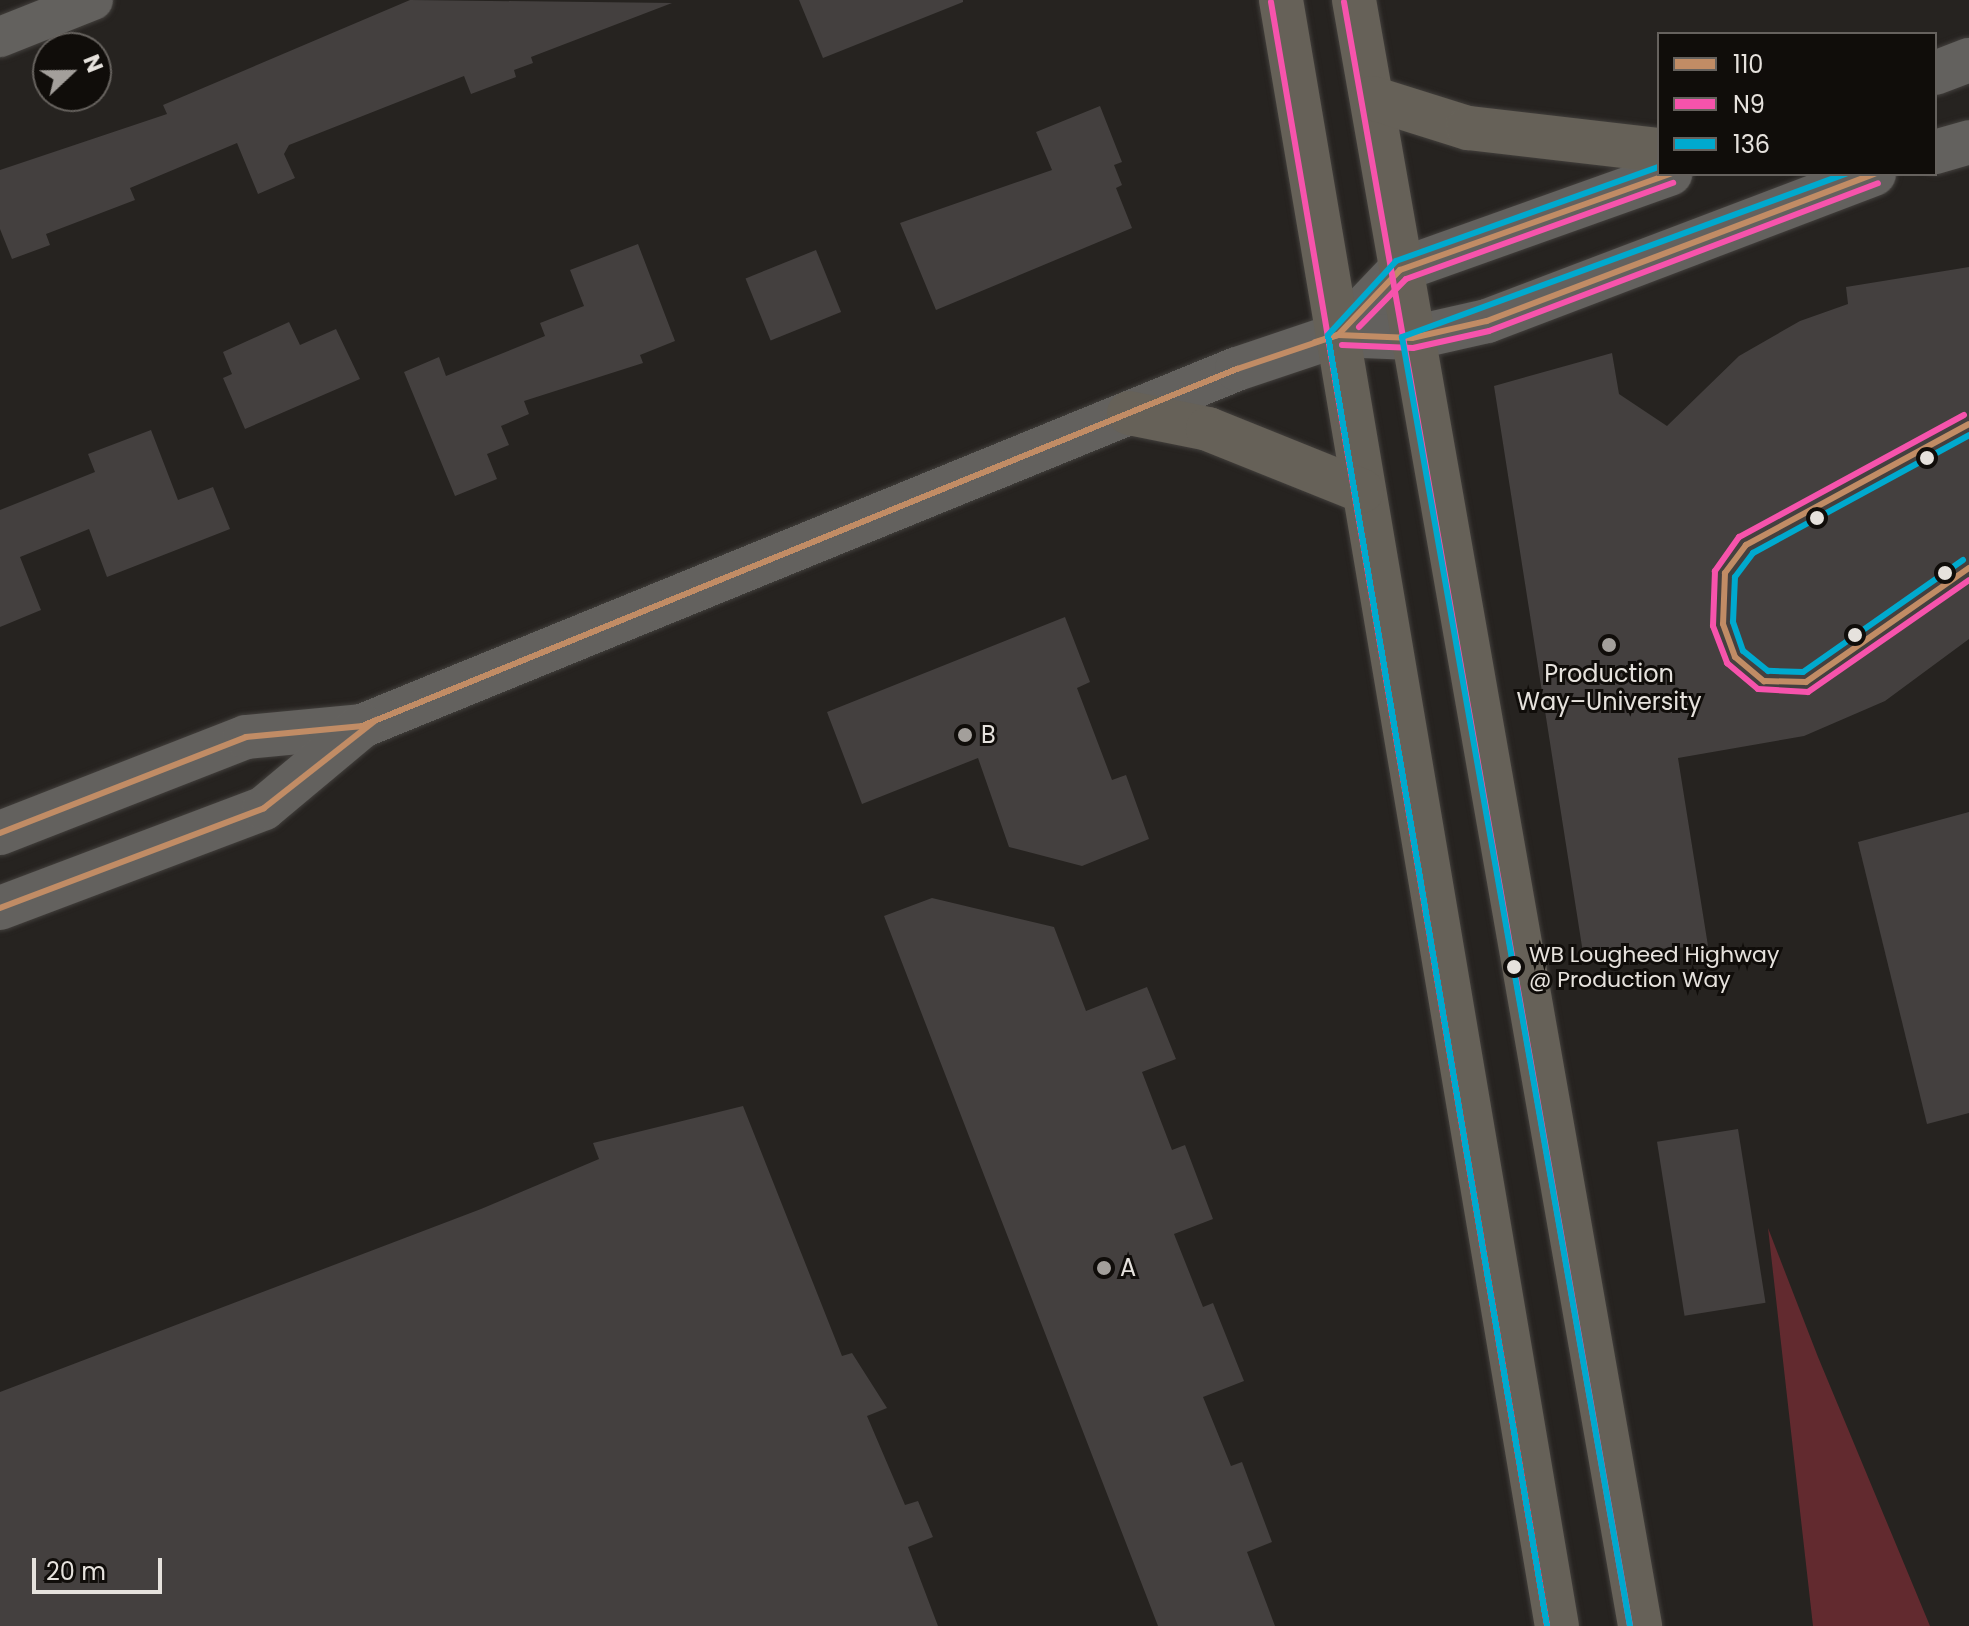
<!DOCTYPE html>
<html>
<head>
<meta charset="utf-8">
<style>
	body { margin:0 }
	#map { position:relative; width:1969px; height:1626px; overflow:hidden; background:#262320; font-family:Poppins,sans-serif }
	div>[style] { position:absolute }
	.green>* { inset:0; background:#622a2f }
	.building>* { inset:0; background:#44403f; transform-origin:0 0 }
	.roads { filter:drop-shadow(0 0 2px #423f3c) drop-shadow(0 0 2px #423f3c) }
	.minor>* { height:40px; margin:-20px; padding:0 20px; transform-origin:20px; border-radius:20px; background:#63615e }
	.tertiary>* { height:44px; margin:-22px; padding:0 22px; transform-origin:22px; border-radius:22px; background:#63615e }
	.primary>* { height:44px; margin:-22px; padding:0 22px; transform-origin:22px; border-radius:22px; background:#666158 }
	.bus-1>* { height:6px; margin:-3px; padding:0 3px; transform-origin:3px; border-radius:3px; background:#c18c65 }
	.bus-2>* { height:6px; margin:-3px; padding:0 3px; transform-origin:3px; border-radius:3px; background:#f653ac }
	.bus-3>* { height:6px; margin:-3px; padding:0 3px; transform-origin:3px; border-radius:3px; background:#00a9ce }
	.dots>* { width:22px; height:22px; translate:-50% -50%; box-sizing:border-box; border:4px solid #100d0a; border-radius:50% }
	span { translate:-50% -50%; white-space:nowrap; text-align:center; line-height:1.15; -webkit-text-stroke:6px #100d0a; paint-order:stroke }
	.bus-label { font-size:22px; color:#e6e2dd }
	.left { translate:0 -50%; text-align:left }
	.poi-label { font-size:24px; color:#e6e2dd }
	.legend { position:absolute; left:1657px; top:32px; width:280px; height:144px; box-sizing:border-box; background:#100d0a; border:2px solid #66625e; margin:0; padding:10px 14px; list-style:none; font-size:24px; color:#e6e2dd }
	.legend li { display:flex; align-items:center; gap:16px; height:40px }
	.legend b { width:40px; border:2px solid #66625e }
	.north { position:absolute; left:32px; top:32px; width:80px; height:80px; box-sizing:border-box; background:#100d0a; border:2px solid #66625e; border-radius:50%; rotate:68deg; font-size:22px; font-weight:700; line-height:32px; text-align:center; color:#e6e2dd }
	.north::after { content:''; display:block; margin:auto; width:28px; height:36px; background:#a39f9b; clip-path:polygon(50% 0,100% 100%,50% 72%,0 100%) }
	.scale { position:absolute; left:32px; top:1558px; width:130px; height:36px; box-sizing:border-box; border:4px solid #e6e2dd; border-top:0; padding-left:10px; font-size:24px; line-height:28px; white-space:nowrap; color:#e6e2dd; -webkit-text-stroke:6px #100d0a; paint-order:stroke }
</style>
</head>
<body>
<div id="map">
	<div class="green">
		<div style="clip-path:polygon(1768px 1228px,1818px 1357px,1930px 1626px,1813px 1626px)"></div>
	</div>
	<div class="building">
		<div style="clip-path:polygon(410px 0,672px 3px,531px 57px,533px 63px,514px 70px,516px 77px,471px 94px,464px 76px,289px 145px,284px 154px,295px 178px,258px 194px,237px 143px,130px 188px,135px 200px,46px 234px,50px 245px,12px 259px,0 229px,0 170px,167px 114px,163px 105px)"></div>
		<div style="clip-path:polygon(799px 0,963px 0,963px 2px,823px 58px)"></div>
		<div style="clip-path:polygon(1100px 106px,1122px 162px,1114px 165px,1122px 185px,1116px 188px,1132px 228px,936px 310px,900px 223px,1052px 170px,1036px 132px)"></div>
		<div style="clip-path:polygon(638px 244px,675px 341px,640px 355px,643px 363px,524px 401px,529px 414px,501px 426px,509px 445px,487px 454px,497px 479px,455px 496px,404px 372px,439px 357px,446px 376px,545px 336px,540px 323px,584px 306px,570px 270px)"></div>
		<div style="left:816px;top:250px;width:67px;height:76px;rotate:68deg"></div>
		<div style="clip-path:polygon(1969px 267px,1969px 639px,1885px 701px,1804px 736px,1678px 758px,1708px 946px,1583px 953px,1494px 386px,1612px 353px,1619px 394px,1667px 426px,1739px 356px,1800px 321px,1848px 304px,1846px 287px)"></div>
		<div style="clip-path:polygon(289px 322px,300px 345px,336px 329px,360px 379px,245px 429px,223px 378px,232px 374px,223px 352px)"></div>
		<div style="clip-path:polygon(151px 430px,178px 500px,213px 487px,230px 529px,107px 577px,89px 529px,20px 557px,41px 610px,0 627px,0 510px,95px 472px,88px 454px)"></div>
		<div style="clip-path:polygon(1065px 617px,1090px 682px,1077px 688px,1112px 780px,1126px 775px,1149px 839px,1082px 866px,1009px 847px,978px 758px,862px 804px,827px 712px)"></div>
		<div style="clip-path:polygon(1969px 812px,1969px 1113px,1927px 1124px,1858px 842px)"></div>
		<div style="clip-path:polygon(932px 898px,1054px 927px,1086px 1011px,1147px 987px,1176px 1059px,1142px 1072px,1172px 1150px,1185px 1145px,1213px 1219px,1174px 1234px,1203px 1307px,1213px 1303px,1244px 1381px,1203px 1397px,1231px 1466px,1242px 1462px,1272px 1542px,1247px 1552px,1275px 1626px,1158px 1626px,884px 916px)"></div>
		<div style="clip-path:polygon(743px 1106px,842px 1356px,852px 1353px,887px 1408px,867px 1416px,905px 1505px,918px 1501px,933px 1537px,908px 1547px,938px 1626px,0 1626px,0 1392px,481px 1209px,599px 1159px,593px 1143px)"></div>
		<div style="left:1738px;top:1129px;width:176px;height:82px;rotate:81deg"></div>
	</div>
	<div class="roads">
		<div class="minor">
			<div style="left:0;top:37px;width:100px;rotate:-21.7deg"></div>
		</div>
		<div class="tertiary">
			<div style="left:1935px;top:73px;width:36px;rotate:-21deg"></div>
			<div style="left:1935px;top:152px;width:35px;rotate:-16deg"></div>
			<div style="left:1338px;top:335px;width:90px;rotate:-46.4deg"></div>
			<div style="left:1400px;top:270px;width:287px;rotate:-19.6deg"></div>
			<div style="left:0;top:833px;width:264px;rotate:-21.3deg"></div>
			<div style="left:246px;top:737px;width:117px;rotate:-5.4deg"></div>
			<div style="left:362px;top:726px;width:945px;rotate:-22.2deg"></div>
			<div style="left:1237px;top:369px;width:107px;rotate:-18.6deg"></div>
			<div style="left:1338px;top:335px;width:74px;rotate:2.3deg"></div>
			<div style="left:1412px;top:338px;width:77px;rotate:-12.8deg"></div>
			<div style="left:1487px;top:321px;width:414px;rotate:-20.8deg"></div>
			<div style="left:0;top:908px;width:282px;rotate:-20.7deg"></div>
			<div style="left:264px;top:808px;width:128px;rotate:-39.9deg"></div>
		</div>
		<div class="primary">
			<div style="left:1281px;top:0;width:1649px;rotate:80.37deg"></div>
			<div style="left:1354px;top:0;width:1651px;rotate:80.02deg"></div>
			<div style="left:1372px;top:98px;width:101px;rotate:17.4deg"></div>
			<div style="left:1468px;top:128px;width:192px;rotate:6.6deg"></div>
			<div style="left:1129px;top:413px;width:81px;rotate:11.4deg"></div>
			<div style="left:1208px;top:429px;width:166px;rotate:21.9deg"></div>
		</div>
	</div>
	<div class="bus-1">
		<div style="left:1315px;top:342px;width:24px;rotate:-17deg"></div>
		<div style="left:1338px;top:335px;width:90px;rotate:-46.4deg"></div>
		<div style="left:1400px;top:270px;width:287px;rotate:-19.6deg"></div>
		<div style="left:1969px;top:424px;width:254px;rotate:151.5deg"></div>
		<div style="left:1746px;top:545px;width:35px;rotate:127deg"></div>
		<div style="left:1725px;top:573px;width:51px;rotate:92.2deg"></div>
		<div style="left:1723px;top:624px;width:35px;rotate:70deg"></div>
		<div style="left:1735px;top:657px;width:38px;rotate:40deg"></div>
		<div style="left:1764px;top:681px;width:42px;rotate:1.4deg"></div>
		<div style="left:1806px;top:682px;width:199px;rotate:-35deg"></div>
		<div style="left:0;top:833px;width:264px;rotate:-21.3deg"></div>
		<div style="left:246px;top:737px;width:117px;rotate:-5.4deg"></div>
		<div style="left:362px;top:726px;width:945px;rotate:-22.2deg"></div>
		<div style="left:1237px;top:369px;width:107px;rotate:-18.6deg"></div>
		<div style="left:1338px;top:335px;width:74px;rotate:2.3deg"></div>
		<div style="left:1412px;top:338px;width:77px;rotate:-12.8deg"></div>
		<div style="left:1487px;top:321px;width:414px;rotate:-20.8deg"></div>
		<div style="left:0;top:908px;width:282px;rotate:-20.7deg"></div>
		<div style="left:264px;top:808px;width:142px;rotate:-38.2deg"></div>
	</div>
	<div class="bus-2">
		<div style="left:1271px;top:2px;width:1647px;rotate:80.35deg"></div>
		<div style="left:1344px;top:2px;width:1649px;rotate:80.01deg"></div>
		<div style="left:1359px;top:327px;width:67px;rotate:-45.6deg"></div>
		<div style="left:1406px;top:279px;width:284px;rotate:-19.8deg"></div>
		<div style="left:1342px;top:345px;width:71px;rotate:2.4deg"></div>
		<div style="left:1413px;top:348px;width:78px;rotate:-12.6deg"></div>
		<div style="left:1489px;top:331px;width:416px;rotate:-20.8deg"></div>
		<div style="left:1964px;top:415px;width:256px;rotate:151.5deg"></div>
		<div style="left:1739px;top:537px;width:42px;rotate:125.2deg"></div>
		<div style="left:1715px;top:571px;width:55px;rotate:92.1deg"></div>
		<div style="left:1713px;top:626px;width:40px;rotate:69deg"></div>
		<div style="left:1727px;top:663px;width:40px;rotate:40deg"></div>
		<div style="left:1758px;top:689px;width:50px;rotate:3.4deg"></div>
		<div style="left:1808px;top:692px;width:196px;rotate:-34.8deg"></div>
	</div>
	<div class="bus-3">
		<div style="left:1963px;top:560px;width:195px;rotate:145deg"></div>
		<div style="left:1803px;top:672px;width:35px;rotate:-178deg"></div>
		<div style="left:1768px;top:671px;width:32px;rotate:-141deg"></div>
		<div style="left:1743px;top:651px;width:31px;rotate:-109deg"></div>
		<div style="left:1733px;top:622px;width:45px;rotate:-87.5deg"></div>
		<div style="left:1735px;top:577px;width:30px;rotate:-53deg"></div>
		<div style="left:1753px;top:553px;width:246px;rotate:-28.6deg"></div>
		<div style="left:1547px;top:1626px;width:1309px;rotate:-99.63deg"></div>
		<div style="left:1328px;top:335px;width:100px;rotate:-47.4deg"></div>
		<div style="left:1396px;top:261px;width:279px;rotate:-19.7deg"></div>
		<div style="left:1630px;top:1626px;width:1309px;rotate:-100.03deg"></div>
		<div style="left:1402px;top:337px;width:473px;rotate:-20.2deg"></div>
	</div>
	<div class="dots">
		<div style="left:1927px;top:458px;background:#e6e2dd"></div>
		<div style="left:1817px;top:518px;background:#e6e2dd"></div>
		<div style="left:1945px;top:573px;background:#e6e2dd"></div>
		<div style="left:1855px;top:635px;background:#e6e2dd"></div>
		<div style="left:1609px;top:645px;background:#a39f9b"></div>
		<div style="left:965px;top:735px;background:#a39f9b"></div>
		<div style="left:1514px;top:967px;background:#e6e2dd"></div>
		<div style="left:1104px;top:1268px;background:#a39f9b"></div>
	</div>
	<div class="bus-label">
		<span class="left" style="left:1529px;top:967px">WB Lougheed Highway<br>@ Production Way</span>
	</div>
	<div class="poi-label">
		<span style="left:1609px;top:688px">Production<br>Way–University</span>
		<span class="left" style="left:981px;top:735px">B</span>
		<span class="left" style="left:1120px;top:1268px">A</span>
	</div>
	<ul class="legend">
	<li><b style="height:10px;background:#c18c65"></b>110</li>
	<li><b style="height:10px;background:#f653ac"></b>N9</li>
	<li><b style="height:10px;background:#00a9ce"></b>136</li>
	</ul>
	<div class="north">N</div>
	<div class="scale">20 m</div>
</div>
</body>
</html>
